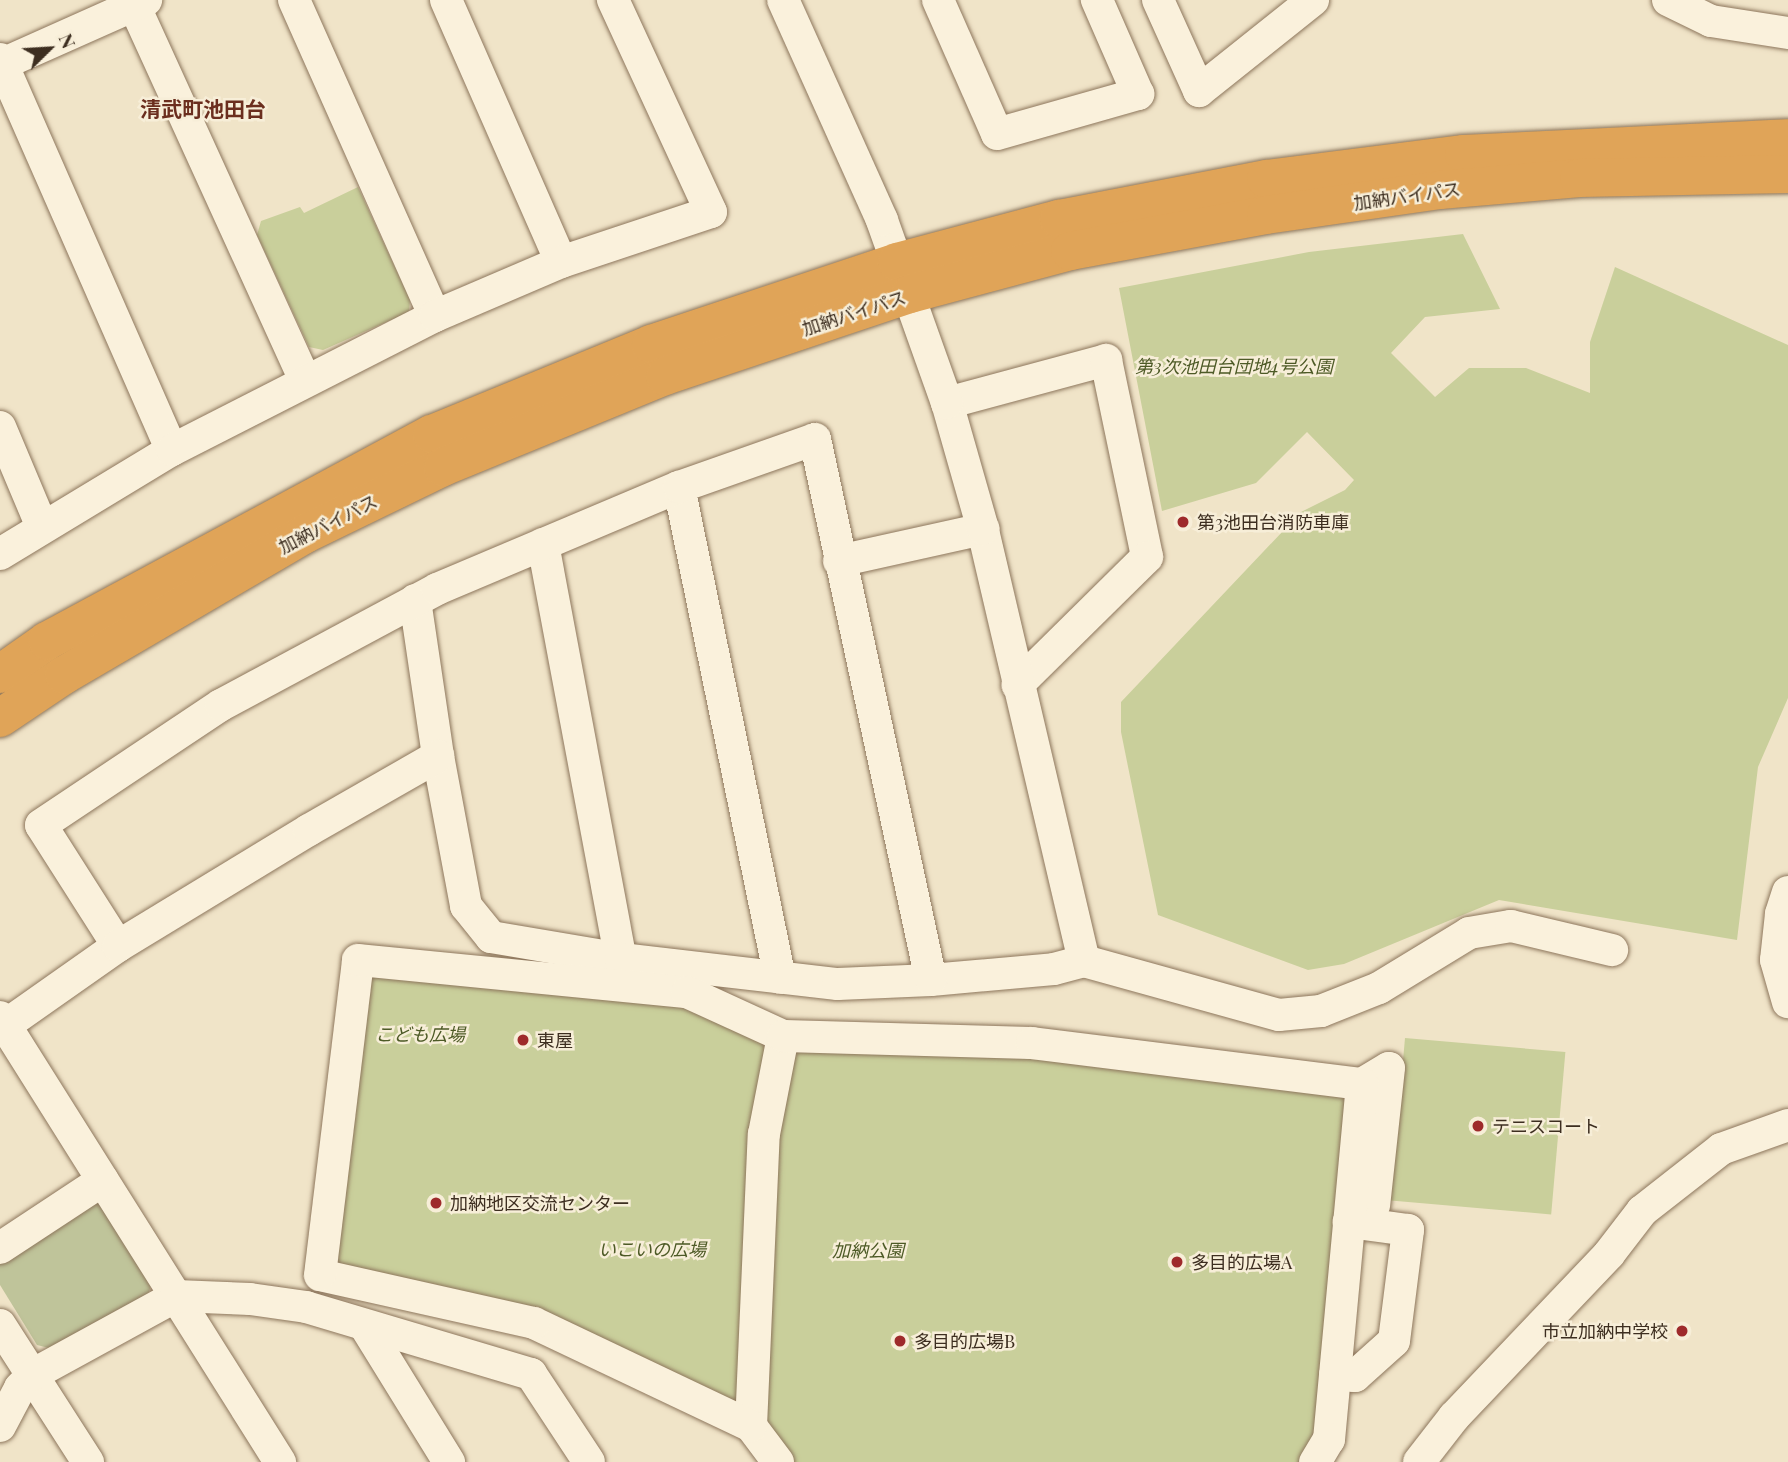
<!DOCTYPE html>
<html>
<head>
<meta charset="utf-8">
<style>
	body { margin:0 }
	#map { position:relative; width:1788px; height:1462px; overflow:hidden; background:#f0e4c8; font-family:"Playfair Display","Noto Sans JP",serif }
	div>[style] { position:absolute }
	.green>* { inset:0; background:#c9cf9b; transform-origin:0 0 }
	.cemetery>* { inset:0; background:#bfc49a }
	.roads { filter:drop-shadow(0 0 2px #8d765c) drop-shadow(0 0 2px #8d765c) }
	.minor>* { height:32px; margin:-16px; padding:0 16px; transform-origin:16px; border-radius:16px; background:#faf1dc }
	.highway>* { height:38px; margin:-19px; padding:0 19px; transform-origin:19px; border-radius:19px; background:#e0a458 }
	.dots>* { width:19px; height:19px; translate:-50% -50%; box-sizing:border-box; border:4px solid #f7eed8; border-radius:50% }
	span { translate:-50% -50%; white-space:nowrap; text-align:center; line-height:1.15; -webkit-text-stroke:5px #f7eed8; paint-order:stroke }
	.street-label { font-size:18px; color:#3d2e20 }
	.park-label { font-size:18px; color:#4d5a26; font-style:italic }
	.poi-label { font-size:18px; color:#3d2e20 }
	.left { translate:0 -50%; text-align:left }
	.right { translate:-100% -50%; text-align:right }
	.quarter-label { font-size:21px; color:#6b2e1e; font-weight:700 }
	.north { position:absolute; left:14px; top:14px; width:70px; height:70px; -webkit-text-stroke:5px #f7eed8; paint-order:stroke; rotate:66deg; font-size:19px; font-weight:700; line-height:28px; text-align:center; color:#3d2e20 }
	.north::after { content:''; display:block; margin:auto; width:24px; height:32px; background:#3d2e20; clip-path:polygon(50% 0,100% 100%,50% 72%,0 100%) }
</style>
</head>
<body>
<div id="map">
	<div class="green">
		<div style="clip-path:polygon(358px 187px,410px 300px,409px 312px,323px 350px,309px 347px,257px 235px,261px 221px,300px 207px,304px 213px)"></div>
		<div style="clip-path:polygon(1463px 234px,1500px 309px,1425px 317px,1391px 353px,1435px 397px,1469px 368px,1526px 368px,1590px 393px,1590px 342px,1615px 267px,1788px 345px,1788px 698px,1758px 767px,1737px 940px,1499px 900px,1344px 964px,1308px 970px,1158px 915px,1121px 732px,1121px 702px,1301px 512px,1345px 490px,1354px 480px,1307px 432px,1256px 483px,1162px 511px,1119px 288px,1309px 252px)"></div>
		<div style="clip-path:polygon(358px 960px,687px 992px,783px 1036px,1362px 1084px,1315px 1462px,778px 1462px,768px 1449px,534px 1323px,320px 1275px)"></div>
		<div style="left:1405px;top:1038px;width:161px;height:163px;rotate:5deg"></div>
	</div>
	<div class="cemetery">
		<div style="clip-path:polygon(98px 1201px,152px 1282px,147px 1298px,49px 1348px,37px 1345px,0 1285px,0 1263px)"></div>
	</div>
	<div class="roads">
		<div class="minor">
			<div style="left:294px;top:0;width:346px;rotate:66deg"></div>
			<div style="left:446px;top:0;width:286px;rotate:66.3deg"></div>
			<div style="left:938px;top:0;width:146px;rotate:66.2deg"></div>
			<div style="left:997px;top:134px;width:147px;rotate:-15.8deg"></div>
			<div style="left:1138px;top:94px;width:103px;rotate:-113.6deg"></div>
			<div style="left:1158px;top:0;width:100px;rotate:65.7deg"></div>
			<div style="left:1199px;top:91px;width:146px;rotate:-38.6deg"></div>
			<div style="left:1668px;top:0;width:48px;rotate:26deg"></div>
			<div style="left:1711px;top:21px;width:78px;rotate:8.9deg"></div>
			<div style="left:134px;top:5px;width:413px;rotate:65.5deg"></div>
			<div style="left:0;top:59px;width:427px;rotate:66.3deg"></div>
			<div style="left:0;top:65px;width:160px;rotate:-24deg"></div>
			<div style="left:947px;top:403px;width:165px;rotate:-15.1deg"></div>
			<div style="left:1106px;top:360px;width:201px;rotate:78.2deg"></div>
			<div style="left:1147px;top:557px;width:182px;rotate:135.4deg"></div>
			<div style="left:0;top:427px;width:108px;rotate:67.2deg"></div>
			<div style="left:679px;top:487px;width:501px;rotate:78.38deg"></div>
			<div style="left:543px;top:544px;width:422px;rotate:79.4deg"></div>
			<div style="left:0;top:554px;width:201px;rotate:-31.2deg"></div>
			<div style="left:172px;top:450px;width:295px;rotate:-27deg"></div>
			<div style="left:435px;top:316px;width:137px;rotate:-23.2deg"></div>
			<div style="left:561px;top:262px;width:158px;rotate:-18.4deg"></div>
			<div style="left:711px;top:212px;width:234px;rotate:-114.8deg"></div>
			<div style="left:839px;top:561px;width:148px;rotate:-12.5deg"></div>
			<div style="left:415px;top:600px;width:158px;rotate:81.6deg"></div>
			<div style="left:438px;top:756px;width:153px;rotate:79.4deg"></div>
			<div style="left:466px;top:906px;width:40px;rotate:51deg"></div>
			<div style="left:491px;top:937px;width:132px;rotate:9.6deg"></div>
			<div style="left:621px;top:959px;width:218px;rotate:6.6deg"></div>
			<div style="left:838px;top:984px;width:93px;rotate:-2.5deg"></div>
			<div style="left:931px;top:980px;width:123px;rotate:-5.1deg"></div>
			<div style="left:1054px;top:969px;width:31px;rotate:-15deg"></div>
			<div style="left:1084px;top:961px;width:444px;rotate:-103.2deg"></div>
			<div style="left:983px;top:529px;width:131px;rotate:-105.9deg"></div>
			<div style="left:947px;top:403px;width:194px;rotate:-109.6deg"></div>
			<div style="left:882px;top:220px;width:241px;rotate:-114.2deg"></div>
			<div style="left:1788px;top:892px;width:23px;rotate:108deg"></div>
			<div style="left:1781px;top:914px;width:46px;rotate:96.2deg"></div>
			<div style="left:1776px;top:960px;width:44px;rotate:74.1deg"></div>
			<div style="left:118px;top:946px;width:143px;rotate:-122.5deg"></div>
			<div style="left:41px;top:825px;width:216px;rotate:-33.7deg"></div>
			<div style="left:221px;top:705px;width:245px;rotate:-28.2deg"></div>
			<div style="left:437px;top:589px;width:263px;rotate:-22.9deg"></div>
			<div style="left:679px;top:487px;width:144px;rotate:-19.4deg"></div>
			<div style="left:815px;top:439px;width:553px;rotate:77.9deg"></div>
			<div style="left:1084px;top:961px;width:202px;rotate:15.5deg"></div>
			<div style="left:1279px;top:1015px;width:42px;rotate:-5.4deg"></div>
			<div style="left:1321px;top:1011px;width:62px;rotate:-21.6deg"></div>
			<div style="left:1379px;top:988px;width:105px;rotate:-31.4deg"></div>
			<div style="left:1469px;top:933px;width:43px;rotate:-9.5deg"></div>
			<div style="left:1511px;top:926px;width:104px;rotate:13.4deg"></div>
			<div style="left:0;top:1017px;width:526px;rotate:57.82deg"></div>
			<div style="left:0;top:1029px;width:144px;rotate:-35.1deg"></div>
			<div style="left:118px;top:946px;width:223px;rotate:-31.3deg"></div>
			<div style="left:309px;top:830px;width:149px;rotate:-29.8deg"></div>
			<div style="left:1362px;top:1084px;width:31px;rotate:-31deg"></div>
			<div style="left:1389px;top:1068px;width:138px;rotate:96.2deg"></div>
			<div style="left:0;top:1248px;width:123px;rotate:-33.4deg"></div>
			<div style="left:0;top:1325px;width:163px;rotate:57.3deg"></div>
			<div style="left:365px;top:1326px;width:160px;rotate:58.3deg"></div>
			<div style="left:1335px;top:1375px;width:20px;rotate:3deg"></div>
			<div style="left:1355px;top:1376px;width:52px;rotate:-41.9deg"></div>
			<div style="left:1394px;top:1341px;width:112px;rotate:-82.8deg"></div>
			<div style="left:1408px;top:1230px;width:60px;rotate:-172.3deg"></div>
			<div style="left:0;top:1426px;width:43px;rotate:-62.2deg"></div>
			<div style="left:20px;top:1388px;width:18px;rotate:-47deg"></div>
			<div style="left:32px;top:1375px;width:164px;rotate:-28.7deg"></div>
			<div style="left:176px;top:1296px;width:74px;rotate:2.3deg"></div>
			<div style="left:250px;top:1299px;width:57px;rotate:8.1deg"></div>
			<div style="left:306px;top:1307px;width:235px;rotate:16.6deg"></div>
			<div style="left:531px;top:1374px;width:105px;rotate:56.6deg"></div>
			<div style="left:751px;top:1426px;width:292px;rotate:-87.5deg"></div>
			<div style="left:764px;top:1134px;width:100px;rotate:-79deg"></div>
			<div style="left:778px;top:1462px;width:45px;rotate:-126.9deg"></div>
			<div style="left:751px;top:1426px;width:240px;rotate:-154.6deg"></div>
			<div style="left:534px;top:1323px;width:219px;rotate:-167.4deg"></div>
			<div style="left:320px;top:1275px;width:317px;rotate:-83.1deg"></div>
			<div style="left:358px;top:960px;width:331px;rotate:5.6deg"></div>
			<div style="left:687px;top:992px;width:106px;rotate:24.6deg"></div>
			<div style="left:783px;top:1036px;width:249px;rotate:1.6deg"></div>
			<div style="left:1032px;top:1043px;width:333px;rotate:7.1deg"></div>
			<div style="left:1362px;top:1084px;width:357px;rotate:95.3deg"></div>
			<div style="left:1329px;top:1439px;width:27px;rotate:121deg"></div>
			<div style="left:1419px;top:1462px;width:57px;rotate:-52.1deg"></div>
			<div style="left:1454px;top:1417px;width:225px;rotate:-46.4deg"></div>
			<div style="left:1609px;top:1254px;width:54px;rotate:-52.5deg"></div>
			<div style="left:1642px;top:1211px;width:100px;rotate:-38.1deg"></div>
			<div style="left:1721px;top:1149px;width:71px;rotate:-19.7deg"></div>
		</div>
		<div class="highway">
			<div style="left:0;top:674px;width:57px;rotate:-35.1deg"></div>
			<div style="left:47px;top:641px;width:437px;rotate:-28.3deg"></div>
			<div style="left:432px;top:434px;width:237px;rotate:-22.3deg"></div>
			<div style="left:651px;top:344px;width:259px;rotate:-18.4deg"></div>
			<div style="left:897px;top:262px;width:168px;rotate:-14.9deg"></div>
			<div style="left:1059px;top:219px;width:211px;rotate:-10.9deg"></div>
			<div style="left:1266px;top:179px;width:200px;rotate:-7.2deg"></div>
			<div style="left:1464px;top:154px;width:324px;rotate:-2.8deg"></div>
			<div style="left:0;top:718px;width:77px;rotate:-33.9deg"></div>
			<div style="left:64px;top:675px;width:279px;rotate:-30.3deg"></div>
			<div style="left:305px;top:534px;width:153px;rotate:-25.9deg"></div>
			<div style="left:443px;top:467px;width:240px;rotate:-22.3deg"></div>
			<div style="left:665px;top:376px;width:258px;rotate:-18.5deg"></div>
			<div style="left:910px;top:294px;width:166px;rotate:-15deg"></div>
			<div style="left:1070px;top:251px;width:199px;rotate:-10.4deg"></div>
			<div style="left:1266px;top:215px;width:176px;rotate:-8.2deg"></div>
			<div style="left:1440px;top:190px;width:140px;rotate:-4.9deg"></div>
			<div style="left:1579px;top:178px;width:209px;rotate:-1.1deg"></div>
		</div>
	</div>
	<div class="dots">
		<div style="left:1183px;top:522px;background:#9e2a2b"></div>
		<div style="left:523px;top:1040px;background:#9e2a2b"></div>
		<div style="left:1478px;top:1126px;background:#9e2a2b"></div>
		<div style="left:436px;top:1203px;background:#9e2a2b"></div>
		<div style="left:1177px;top:1262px;background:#9e2a2b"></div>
		<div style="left:1682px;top:1331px;background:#9e2a2b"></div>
		<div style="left:900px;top:1341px;background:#9e2a2b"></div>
	</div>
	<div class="street-label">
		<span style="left:1407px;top:196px;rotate:-8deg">加納バイパス</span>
		<span style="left:854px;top:313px;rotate:-18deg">加納バイパス</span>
		<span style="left:328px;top:524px;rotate:-27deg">加納バイパス</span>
	</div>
	<div class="park-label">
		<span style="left:1234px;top:366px">第3次池田台団地4号公園</span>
		<span style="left:420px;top:1034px">こども広場</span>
		<span style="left:652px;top:1249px">いこいの広場</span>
		<span style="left:868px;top:1250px">加納公園</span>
	</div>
	<div class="poi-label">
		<span class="left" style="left:1197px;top:522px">第3池田台消防車庫</span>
		<span class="left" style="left:537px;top:1040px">東屋</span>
		<span class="left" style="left:1492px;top:1126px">テニスコート</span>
		<span class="left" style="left:450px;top:1203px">加納地区交流センター</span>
		<span class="left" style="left:1191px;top:1262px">多目的広場A</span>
		<span class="right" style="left:1668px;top:1331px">市立加納中学校</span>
		<span class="left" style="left:914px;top:1341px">多目的広場B</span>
	</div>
	<div class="quarter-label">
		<span style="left:203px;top:108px">清武町池田台</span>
	</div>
	<div class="north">N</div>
</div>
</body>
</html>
